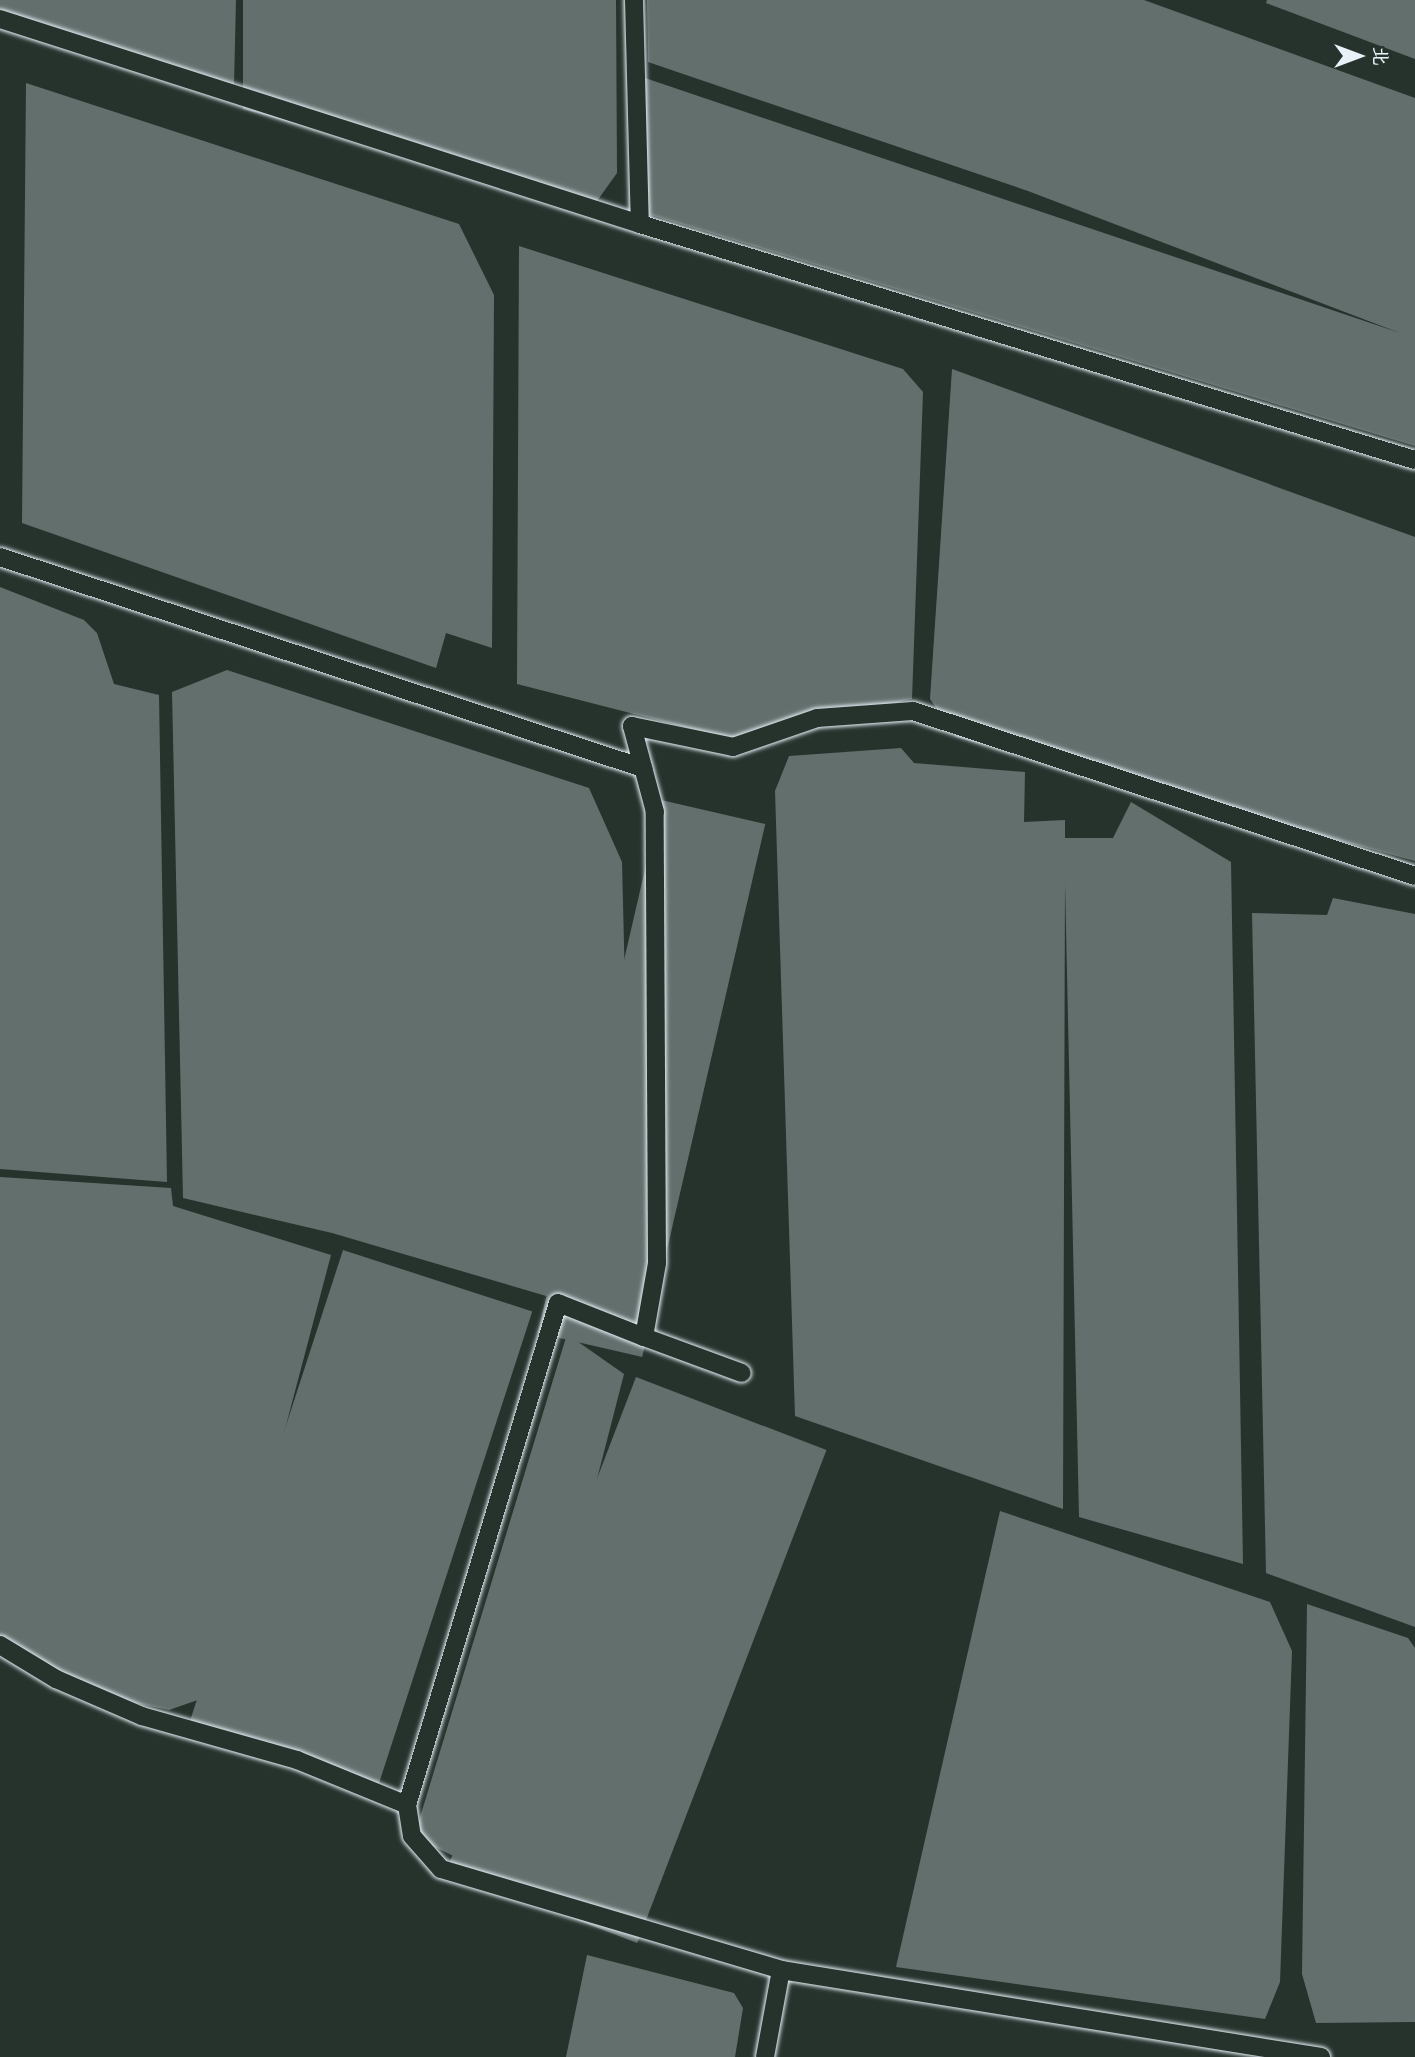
<!DOCTYPE html>
<html>
<head>
<meta charset="utf-8">
<style>
	body { margin:0 }
	#map { position:relative; width:1415px; height:2057px; overflow:hidden; background:#26332d; font-family:Pangolin,"LXGW WenKai TC",sans-serif }
	div>[style] { position:absolute }
	.water>* { inset:0; background:#636f6d; transform-origin:0 0 }
	.roads { filter:drop-shadow(0 0 2px #e8f1f8) drop-shadow(0 0 2px #e8f1f8) }
	.lane>* { height:18px; margin:-9px; padding:0 9px; transform-origin:9px; border-radius:9px; background:#26332d }
	span { translate:-50% -50%; white-space:nowrap; text-align:center; line-height:1.15; -webkit-text-stroke:5px #26332d; paint-order:stroke }
	.north { position:absolute; left:1324px; top:21px; width:70px; height:70px; -webkit-text-stroke:5px #26332d; paint-order:stroke; rotate:90deg; font-size:19px; font-weight:700; line-height:28px; text-align:center; color:#e8f1f8 }
	.north::after { content:''; display:block; margin:auto; width:24px; height:32px; background:#e8f1f8; clip-path:polygon(50% 0,100% 100%,50% 72%,0 100%) }
</style>
</head>
<body>
<div id="map">
	<div class="water">
		<div style="clip-path:polygon(0 0,236px 0,234px 85px,0 11px)"></div>
		<div style="clip-path:polygon(243px 0,616px 0,617px 173px,592px 208px,243px 109px)"></div>
		<div style="clip-path:polygon(647px 0,1144px 0,1415px 98px,1415px 446px,644px 213px,645px 78px,1400px 333px,1028px 191px,648px 62px)"></div>
		<div style="clip-path:polygon(1267px 0,1415px 0,1415px 59px,1266px 3px)"></div>
		<div style="clip-path:polygon(26px 83px,459px 224px,494px 295px,492px 648px,446px 633px,436px 668px,22px 523px)"></div>
		<div style="clip-path:polygon(519px 246px,903px 369px,923px 392px,912px 699px,732px 739px,517px 684px)"></div>
		<div style="clip-path:polygon(952px 369px,1415px 537px,1415px 861px,956px 737px,930px 699px)"></div>
		<div style="clip-path:polygon(0 587px,84px 620px,97px 633px,114px 684px,159px 695px,167px 1182px,0 1169px)"></div>
		<div style="clip-path:polygon(227px 670px,589px 788px,622px 862px,632px 1271px,620px 1298px,604px 1313px,332px 1233px,183px 1198px,172px 692px)"></div>
		<div style="clip-path:polygon(901px 748px,914px 763px,1025px 772px,1024px 822px,1065px 820px,1065px 838px,1113px 838px,1131px 802px,1231px 862px,1243px 1564px,1079px 1517px,1065px 883px,1063px 1509px,795px 1416px,775px 791px,789px 756px)"></div>
		<div style="left:661px;top:800px;width:107px;height:547px;rotate:13deg"></div>
		<div style="clip-path:polygon(1333px 898px,1415px 914px,1415px 1627px,1266px 1573px,1252px 913px,1327px 915px)"></div>
		<div style="clip-path:polygon(0 1177px,171px 1188px,173px 1206px,331px 1255px,215px 1694px,169px 1710px,97px 1695px,0 1644px)"></div>
		<div style="left:343px;top:1250px;width:199px;height:503px;rotate:18deg"></div>
		<div style="clip-path:polygon(567px 1334px,624px 1374px,495px 1876px,414px 1837px)"></div>
		<div style="left:636px;top:1377px;width:204px;height:528px;rotate:21deg"></div>
		<div style="clip-path:polygon(1000px 1511px,1270px 1602px,1292px 1651px,1280px 1982px,1265px 2019px,896px 1967px)"></div>
		<div style="clip-path:polygon(1307px 1604px,1408px 1638px,1415px 1648px,1415px 2022px,1316px 2023px,1302px 1974px)"></div>
		<div style="clip-path:polygon(587px 1955px,734px 1993px,743px 2008px,735px 2057px,566px 2057px)"></div>
	</div>
	<div class="roads">
		<div class="lane">
			<div style="left:634px;top:0;width:224px;rotate:88.5deg"></div>
			<div style="left:0;top:19px;width:672px;rotate:17.76deg"></div>
			<div style="left:640px;top:224px;width:810px;rotate:16.94deg"></div>
			<div style="left:0;top:557px;width:677px;rotate:18.17deg"></div>
			<div style="left:644px;top:1337px;width:104px;rotate:20.2deg"></div>
			<div style="left:0;top:1645px;width:66px;rotate:31.3deg"></div>
			<div style="left:56px;top:1679px;width:94px;rotate:23.3deg"></div>
			<div style="left:142px;top:1716px;width:161px;rotate:15.8deg"></div>
			<div style="left:297px;top:1760px;width:119px;rotate:22.2deg"></div>
			<div style="left:407px;top:1805px;width:31px;rotate:81deg"></div>
			<div style="left:412px;top:1836px;width:44px;rotate:48.7deg"></div>
			<div style="left:441px;top:1869px;width:355px;rotate:16.5deg"></div>
			<div style="left:781px;top:1970px;width:547px;rotate:9.15deg"></div>
			<div style="left:407px;top:1805px;width:524px;rotate:-73.26deg"></div>
			<div style="left:558px;top:1303px;width:92px;rotate:21.6deg"></div>
			<div style="left:644px;top:1337px;width:75px;rotate:-80deg"></div>
			<div style="left:657px;top:1263px;width:451px;rotate:-90.3deg"></div>
			<div style="left:655px;top:812px;width:89px;rotate:-105deg"></div>
			<div style="left:632px;top:726px;width:103px;rotate:11.7deg"></div>
			<div style="left:733px;top:747px;width:89px;rotate:-19deg"></div>
			<div style="left:817px;top:718px;width:96px;rotate:-4.2deg"></div>
			<div style="left:913px;top:711px;width:528px;rotate:18.19deg"></div>
			<div style="left:765px;top:2057px;width:88px;rotate:-79.6deg"></div>
		</div>
	</div>
	<div class="north">北</div>
</div>
</body>
</html>
